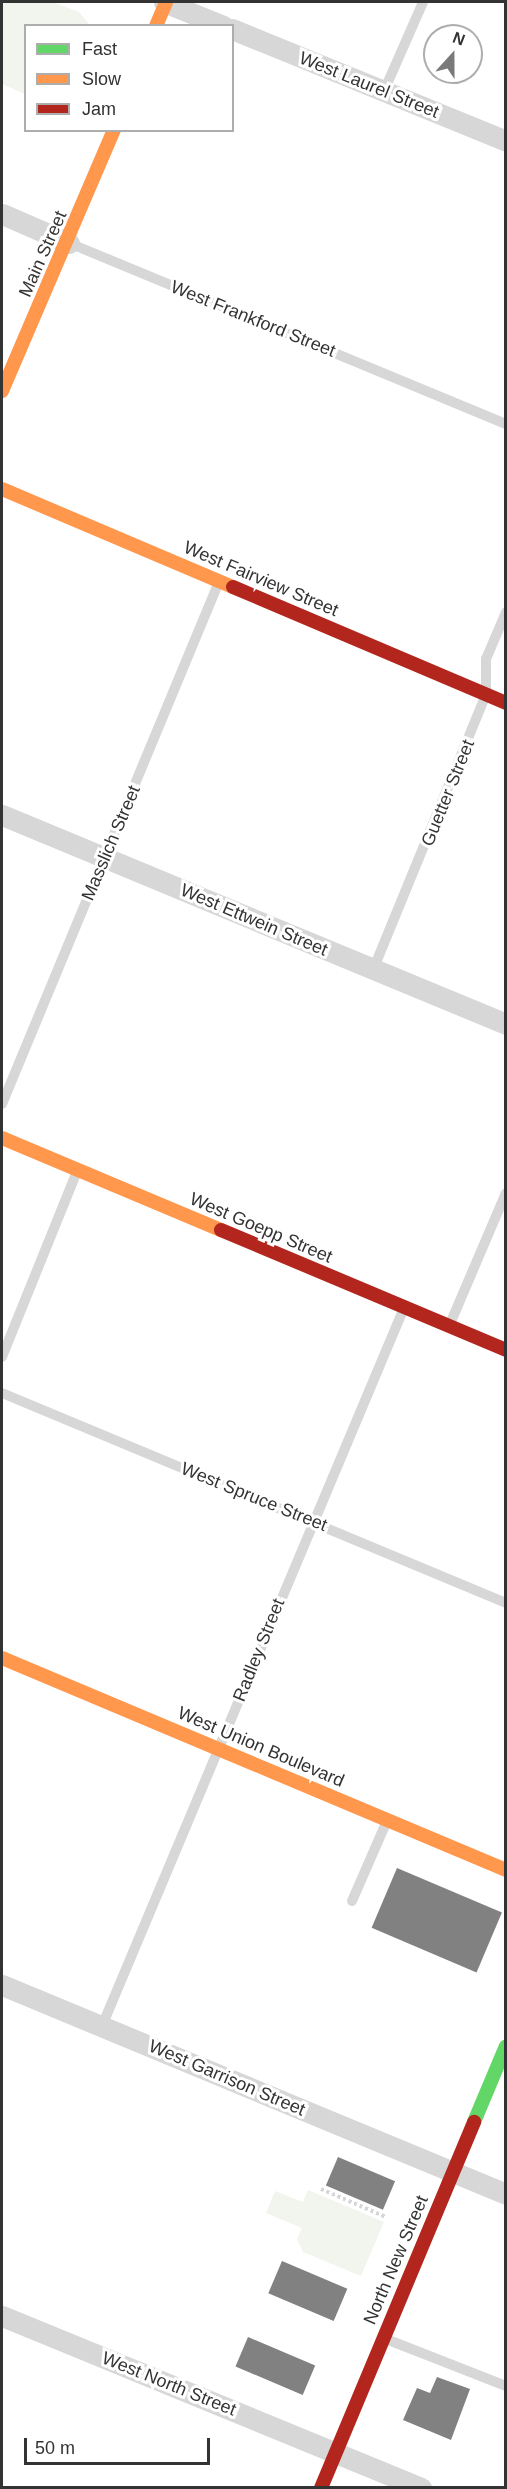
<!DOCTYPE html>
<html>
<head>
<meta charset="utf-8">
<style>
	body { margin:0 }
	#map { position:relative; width:507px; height:2489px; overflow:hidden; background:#fff; font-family:Helvetica,sans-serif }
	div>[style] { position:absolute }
	.green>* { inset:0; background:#f1f5ed }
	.building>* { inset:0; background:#818181; transform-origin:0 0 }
	.path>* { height:4px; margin-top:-2px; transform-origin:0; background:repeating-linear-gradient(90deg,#d6d6d6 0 3px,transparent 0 6px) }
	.lane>* { height:10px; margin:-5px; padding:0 5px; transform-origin:5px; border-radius:5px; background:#d7d7d7 }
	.street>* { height:21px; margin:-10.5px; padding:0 10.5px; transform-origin:10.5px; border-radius:10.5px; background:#d7d7d7 }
	.fast>* { height:14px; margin:-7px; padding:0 7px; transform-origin:7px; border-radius:7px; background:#63d668 }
	.slow>* { height:14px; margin:-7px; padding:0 7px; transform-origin:7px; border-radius:7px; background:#ff974d }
	.jam>* { height:14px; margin:-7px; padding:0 7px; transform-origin:7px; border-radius:7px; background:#b3261e }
	span { translate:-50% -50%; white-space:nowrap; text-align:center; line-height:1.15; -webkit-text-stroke:6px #fff; paint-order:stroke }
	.street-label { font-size:18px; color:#333 }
	.frame { position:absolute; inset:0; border:3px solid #333; pointer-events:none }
	.legend { position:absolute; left:24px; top:24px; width:210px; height:108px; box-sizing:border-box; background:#fff; border:2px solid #adadad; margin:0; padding:8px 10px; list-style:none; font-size:18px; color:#333 }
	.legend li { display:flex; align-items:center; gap:12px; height:30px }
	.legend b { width:30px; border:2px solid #adadad }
	.north { position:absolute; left:423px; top:24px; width:60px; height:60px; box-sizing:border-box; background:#fff; border:2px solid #adadad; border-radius:50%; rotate:21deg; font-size:16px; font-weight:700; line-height:24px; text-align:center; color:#333 }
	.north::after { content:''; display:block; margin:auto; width:21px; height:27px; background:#7a7a7a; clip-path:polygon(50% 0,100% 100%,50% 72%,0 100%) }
	.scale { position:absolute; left:24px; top:2438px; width:186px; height:27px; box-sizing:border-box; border:3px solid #333; border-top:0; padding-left:8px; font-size:18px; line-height:21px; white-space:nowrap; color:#333; -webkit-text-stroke:4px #fff; paint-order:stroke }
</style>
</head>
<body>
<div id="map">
	<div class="green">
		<div style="clip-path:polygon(2px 2px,53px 2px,79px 12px,90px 25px,26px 26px,25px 94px,2px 84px)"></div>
		<div style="clip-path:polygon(308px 2190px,384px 2222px,361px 2276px,303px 2252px,297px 2239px,302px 2228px,266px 2213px,275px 2191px,303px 2202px)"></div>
	</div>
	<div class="building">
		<div style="left:397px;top:1868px;width:114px;height:65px;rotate:23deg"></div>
		<div style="left:338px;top:2157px;width:62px;height:31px;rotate:23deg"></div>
		<div style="left:282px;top:2261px;width:71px;height:35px;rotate:23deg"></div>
		<div style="left:248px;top:2337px;width:73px;height:32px;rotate:23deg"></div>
		<div style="clip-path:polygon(437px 2377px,470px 2389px,451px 2440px,403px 2420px,417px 2388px,430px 2393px)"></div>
	</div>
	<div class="path">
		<div style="left:321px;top:2189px;width:71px;rotate:23.3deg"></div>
	</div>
	<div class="lane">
		<div style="left:384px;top:91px;width:97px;rotate:-66.3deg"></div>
		<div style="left:69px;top:243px;width:473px;rotate:22.5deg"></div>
		<div style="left:373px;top:970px;width:297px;rotate:-67.7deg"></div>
		<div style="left:486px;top:695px;width:36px;rotate:-90deg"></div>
		<div style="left:486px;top:659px;width:51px;rotate:-66.9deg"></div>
		<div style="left:2px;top:1104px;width:563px;rotate:-67.44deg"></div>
		<div style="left:450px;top:1324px;width:142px;rotate:-66.9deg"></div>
		<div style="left:2px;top:1357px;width:201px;rotate:-68deg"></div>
		<div style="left:2px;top:1393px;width:546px;rotate:22.62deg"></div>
		<div style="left:352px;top:1901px;width:85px;rotate:-66.4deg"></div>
		<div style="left:102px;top:2026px;width:779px;rotate:-67.19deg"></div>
		<div style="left:386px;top:2339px;width:129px;rotate:21.4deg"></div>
	</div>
	<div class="street">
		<div style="left:164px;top:2px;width:64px;rotate:22.1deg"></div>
		<div style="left:232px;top:29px;width:296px;rotate:22.2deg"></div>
		<div style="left:2px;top:214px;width:73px;rotate:23.4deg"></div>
		<div style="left:2px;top:815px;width:546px;rotate:22.52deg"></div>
		<div style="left:2px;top:1985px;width:546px;rotate:22.52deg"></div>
		<div style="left:2px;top:2316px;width:453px;rotate:22.3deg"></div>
	</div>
	<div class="fast">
		<div style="left:474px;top:2122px;width:82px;rotate:-67.2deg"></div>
	</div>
	<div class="slow">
		<div style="left:156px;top:26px;width:26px;rotate:-67deg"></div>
		<div style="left:2px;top:391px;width:284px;rotate:-66.8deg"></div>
		<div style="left:2px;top:489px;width:251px;rotate:23deg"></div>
		<div style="left:2px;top:1138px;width:238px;rotate:22.8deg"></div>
		<div style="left:2px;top:1658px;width:547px;rotate:22.81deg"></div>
	</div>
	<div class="jam">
		<div style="left:233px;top:587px;width:297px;rotate:23deg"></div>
		<div style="left:221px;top:1230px;width:309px;rotate:22.8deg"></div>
		<div style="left:321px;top:2488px;width:397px;rotate:-67.3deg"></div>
	</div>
	<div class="street-label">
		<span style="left:369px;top:85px;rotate:22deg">West Laurel Street</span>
		<span style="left:43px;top:254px;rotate:-66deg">Main Street</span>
		<span style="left:253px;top:319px;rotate:22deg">West Frankford Street</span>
		<span style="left:261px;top:579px;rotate:23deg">West Fairview Street</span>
		<span style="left:448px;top:793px;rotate:-68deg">Guetter Street</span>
		<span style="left:111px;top:843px;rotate:-67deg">Masslich Street</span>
		<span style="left:254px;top:920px;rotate:23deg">West Ettwein Street</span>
		<span style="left:261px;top:1228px;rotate:23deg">West Goepp Street</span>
		<span style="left:254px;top:1497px;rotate:22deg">West Spruce Street</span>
		<span style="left:259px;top:1650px;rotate:-68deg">Radley Street</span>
		<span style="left:261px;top:1747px;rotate:23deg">West Union Boulevard</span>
		<span style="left:227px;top:2078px;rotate:23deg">West Garrison Street</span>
		<span style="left:396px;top:2260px;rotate:-67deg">North New Street</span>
		<span style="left:169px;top:2384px;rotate:22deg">West North Street</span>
	</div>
	<div class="frame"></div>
	<ul class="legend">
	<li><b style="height:8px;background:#63d668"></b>Fast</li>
	<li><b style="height:8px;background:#ff974d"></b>Slow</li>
	<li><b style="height:8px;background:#b3261e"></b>Jam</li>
	</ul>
	<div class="north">N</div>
	<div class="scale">50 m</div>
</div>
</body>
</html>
